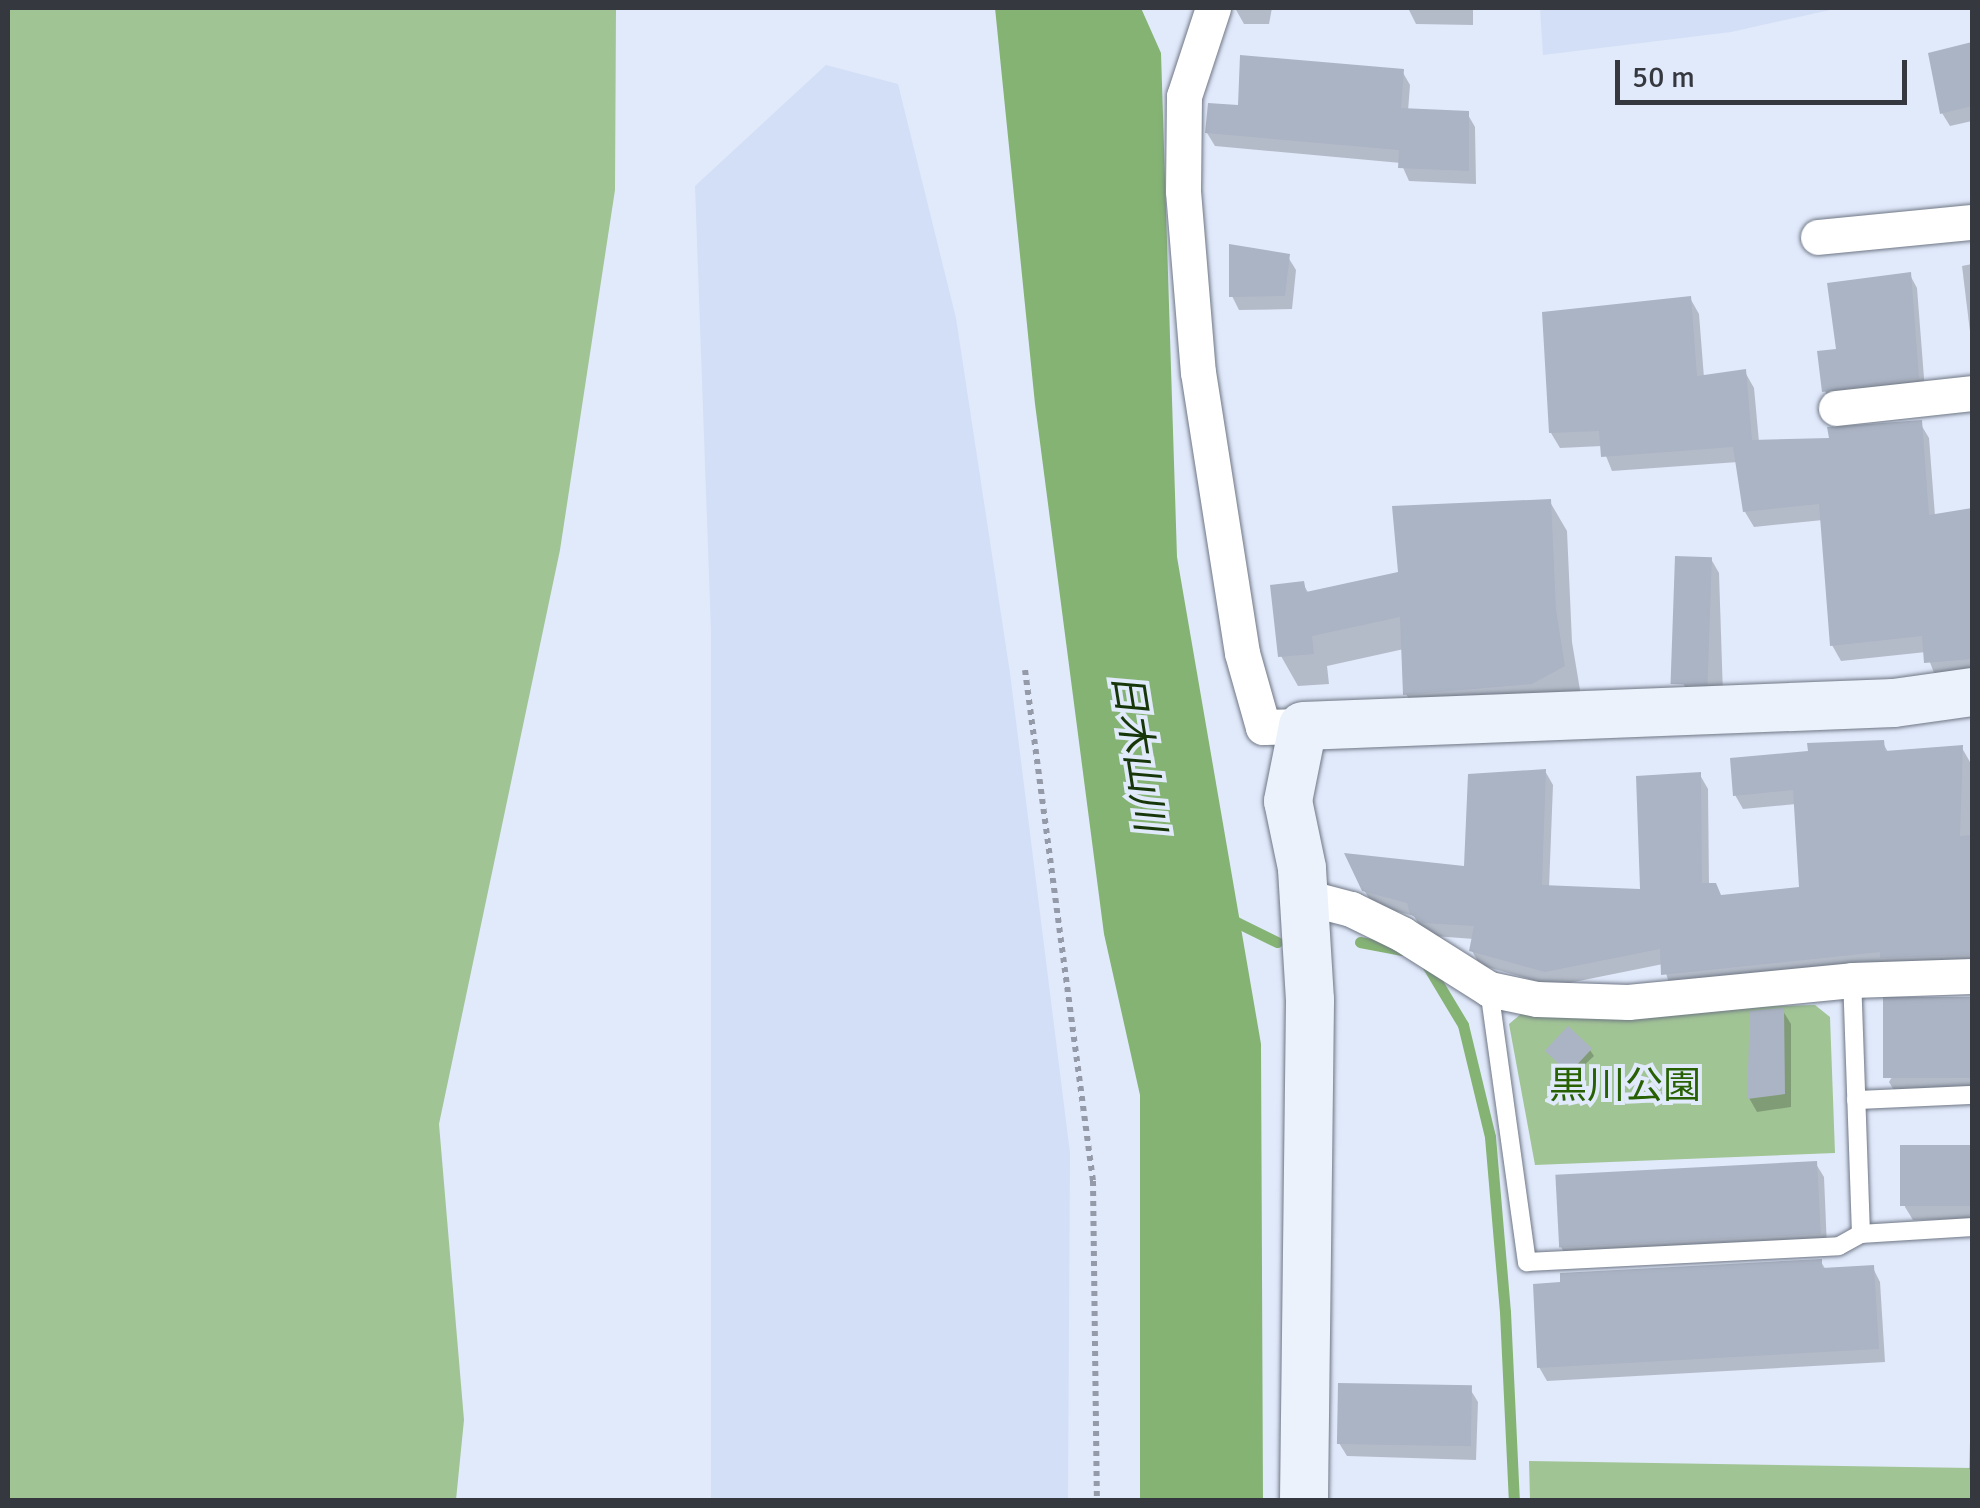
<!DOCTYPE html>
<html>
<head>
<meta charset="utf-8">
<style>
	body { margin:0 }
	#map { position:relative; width:1980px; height:1508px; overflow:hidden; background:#e1eafb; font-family:Signika,"Noto Sans JP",sans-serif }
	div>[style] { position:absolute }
	.built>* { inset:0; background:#d3dff6 }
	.green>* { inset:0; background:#a1c495 }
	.water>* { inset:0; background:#85b374 }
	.shadow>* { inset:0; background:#0003 }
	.stream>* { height:11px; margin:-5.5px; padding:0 5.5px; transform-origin:5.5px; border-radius:5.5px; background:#85b374 }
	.building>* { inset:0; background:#abb4c4; transform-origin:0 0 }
	.path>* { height:6px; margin-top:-3px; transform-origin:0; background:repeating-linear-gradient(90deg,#949aa7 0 5px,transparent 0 10px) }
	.roads { filter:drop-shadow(0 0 2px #6f7785) drop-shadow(0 0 2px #6f7785) }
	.lane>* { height:18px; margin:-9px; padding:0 9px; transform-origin:9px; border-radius:9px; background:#fff }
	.street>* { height:35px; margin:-17.5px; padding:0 17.5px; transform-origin:17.5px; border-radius:17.5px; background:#fff }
	.secondary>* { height:48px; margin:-24px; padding:0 24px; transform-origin:24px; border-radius:24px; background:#ecf2fb }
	span { translate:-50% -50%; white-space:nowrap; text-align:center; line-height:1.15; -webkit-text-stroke:8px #e1eafb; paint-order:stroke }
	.park-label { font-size:38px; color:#276103 }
	.water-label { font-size:40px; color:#173609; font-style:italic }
	.frame { position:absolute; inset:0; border:10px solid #35383f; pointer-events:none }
	.scale { position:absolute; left:1615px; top:60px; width:292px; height:45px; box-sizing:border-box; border:5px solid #35383f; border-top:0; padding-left:12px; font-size:30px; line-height:35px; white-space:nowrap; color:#35383f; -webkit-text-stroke:8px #e1eafb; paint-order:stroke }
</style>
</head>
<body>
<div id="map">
	<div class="built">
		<div style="clip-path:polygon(1540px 8px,1839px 8px,1731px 32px,1543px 55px)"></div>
		<div style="clip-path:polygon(826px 65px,898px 84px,956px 318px,1010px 673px,1070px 1153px,1068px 1500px,711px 1500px,711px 631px,695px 186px)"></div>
	</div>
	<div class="green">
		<div style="clip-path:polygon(8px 8px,616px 8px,615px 190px,560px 550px,439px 1124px,464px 1420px,456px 1500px,8px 1500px)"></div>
		<div style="clip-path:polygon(1815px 1005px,1830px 1017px,1835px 1153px,1535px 1165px,1509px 1024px,1527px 1009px,1551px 1013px)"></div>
		<div style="clip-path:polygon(1529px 1461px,1972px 1468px,1972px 1500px,1530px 1500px)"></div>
	</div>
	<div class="water">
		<div style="clip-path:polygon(995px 8px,1141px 8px,1161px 53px,1177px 557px,1261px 1044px,1263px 1500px,1140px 1500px,1140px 1095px,1104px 934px,1035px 404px)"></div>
	</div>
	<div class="shadow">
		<div style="clip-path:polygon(1235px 8px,1272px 8px,1269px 24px,1244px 24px)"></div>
		<div style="clip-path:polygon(1408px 8px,1473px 8px,1473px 25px,1416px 24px)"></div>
		<div style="clip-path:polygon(1972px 45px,1972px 121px,1950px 126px,1942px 113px,1931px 55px)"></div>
		<div style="clip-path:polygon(1402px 71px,1410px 85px,1408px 111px,1467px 113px,1475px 127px,1476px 184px,1409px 181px,1401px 163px,1215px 146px,1207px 133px,1241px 108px)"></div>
		<div style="clip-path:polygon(1288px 257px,1296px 270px,1292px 309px,1239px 310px,1232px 296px)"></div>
		<div style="clip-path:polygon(1972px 264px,1972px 348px,1962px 266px)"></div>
		<div style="clip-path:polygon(1910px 275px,1917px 288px,1925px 391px,1833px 405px,1825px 391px)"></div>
		<div style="clip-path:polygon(1690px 298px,1699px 314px,1704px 378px,1745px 372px,1754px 388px,1759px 442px,1832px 440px,1920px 423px,1929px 438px,1935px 516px,1972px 511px,1972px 675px,1936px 678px,1926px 652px,1841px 661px,1832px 645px,1823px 520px,1754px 527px,1745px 512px,1738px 462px,1612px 471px,1602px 446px,1560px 448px,1551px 433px)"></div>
		<div style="clip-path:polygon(1550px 502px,1567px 531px,1572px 642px,1581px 696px,1423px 724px,1406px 694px,1404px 649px,1327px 666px,1329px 684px,1298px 686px,1281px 656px,1303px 584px,1309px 594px,1400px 574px)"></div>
		<div style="clip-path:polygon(1711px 559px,1719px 573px,1723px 695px,1690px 697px,1683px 683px)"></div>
		<div style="clip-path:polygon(1883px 743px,1889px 754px,1962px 748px,1970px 762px,1972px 966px,1671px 989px,1663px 964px,1554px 986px,1480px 965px,1472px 951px,1474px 939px,1434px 936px,1421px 928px,1414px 916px,1373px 905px,1364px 890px,1467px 869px,1545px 771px,1553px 785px,1549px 888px,1642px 892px,1700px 775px,1708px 789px,1709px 885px,1721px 897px,1801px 889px,1796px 804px,1743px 809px,1735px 795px)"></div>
		<div style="clip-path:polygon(1972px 1007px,1972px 1091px,1897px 1095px,1889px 1082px,1932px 1009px)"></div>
		<div style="clip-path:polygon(1783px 1011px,1791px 1024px,1791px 1107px,1757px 1112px,1749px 1098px)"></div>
		<div style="clip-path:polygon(1590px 1050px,1594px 1056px,1575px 1074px,1548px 1051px)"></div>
		<div style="clip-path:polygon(1972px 1147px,1972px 1219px,1913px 1220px,1905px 1207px,1902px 1149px)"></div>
		<div style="clip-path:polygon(1816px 1164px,1824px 1177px,1827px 1248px,1569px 1261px,1561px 1247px)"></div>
		<div style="clip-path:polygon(1821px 1262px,1826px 1270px,1873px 1268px,1880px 1282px,1885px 1362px,1547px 1381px,1539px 1367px)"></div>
		<div style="clip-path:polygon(1972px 1387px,1972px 1473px,1969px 1468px)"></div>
		<div style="clip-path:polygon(1470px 1389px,1478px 1402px,1476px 1460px,1347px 1456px,1339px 1443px)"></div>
	</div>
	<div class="stream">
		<div style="left:1226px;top:917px;width:57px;rotate:26.1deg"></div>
		<div style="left:1360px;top:942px;width:43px;rotate:10.8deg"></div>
		<div style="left:1427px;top:965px;width:70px;rotate:59deg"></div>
		<div style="left:1463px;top:1025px;width:115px;rotate:76.4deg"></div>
		<div style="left:1490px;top:1137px;width:176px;rotate:85.1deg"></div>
		<div style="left:1505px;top:1312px;width:188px;rotate:87.3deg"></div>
	</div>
	<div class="building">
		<div style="clip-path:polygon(1972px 42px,1972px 106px,1940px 114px,1928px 53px)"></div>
		<div style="clip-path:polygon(1240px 55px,1404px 69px,1401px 108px,1469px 111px,1469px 171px,1398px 168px,1399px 150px,1205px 133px,1208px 103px,1238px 105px)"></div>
		<div style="clip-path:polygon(1229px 244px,1290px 254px,1285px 296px,1229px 297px)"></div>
		<div style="clip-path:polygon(1911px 272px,1919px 378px,1822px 392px,1817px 351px,1836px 349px,1827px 283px)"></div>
		<div style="clip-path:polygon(1691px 296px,1697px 376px,1746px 369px,1752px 440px,1829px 438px,1827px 427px,1922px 420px,1929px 515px,1972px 508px,1972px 659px,1924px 663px,1922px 636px,1830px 646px,1819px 504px,1743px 512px,1733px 447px,1601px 457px,1599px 431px,1549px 433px,1542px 312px)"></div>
		<div style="clip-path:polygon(1551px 499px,1556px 610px,1565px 666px,1532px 684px,1403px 695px,1400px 617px,1312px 636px,1314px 654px,1278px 657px,1270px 585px,1304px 581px,1306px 592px,1398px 572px,1392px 506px)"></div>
		<div style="left:1675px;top:556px;width:37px;height:128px;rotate:2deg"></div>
		<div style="clip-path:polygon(1884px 740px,1885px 751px,1963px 745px,1960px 836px,1972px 835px,1972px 955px,1880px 958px,1880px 952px,1661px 975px,1660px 949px,1545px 972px,1469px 951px,1474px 926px,1424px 923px,1410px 914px,1407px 903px,1362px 891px,1344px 853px,1464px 866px,1468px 774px,1546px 769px,1542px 885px,1640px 889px,1636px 776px,1701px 772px,1702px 883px,1716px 883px,1721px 895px,1799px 887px,1793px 790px,1733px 796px,1730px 758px,1808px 751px,1807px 743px)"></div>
		<div style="left:1972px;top:997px;width:81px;height:89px;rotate:90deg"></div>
		<div style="clip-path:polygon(1784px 1008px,1785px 1094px,1747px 1099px,1750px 1011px)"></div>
		<div style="left:1568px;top:1026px;width:33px;height:34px;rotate:43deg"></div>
		<div style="left:1972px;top:1145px;width:61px;height:72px;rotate:90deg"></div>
		<div style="left:1817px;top:1161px;width:73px;height:262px;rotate:87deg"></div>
		<div style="clip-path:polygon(1822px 1259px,1822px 1268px,1874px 1265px,1879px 1349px,1537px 1368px,1533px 1284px,1560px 1282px,1560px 1273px)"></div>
		<div style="left:1338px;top:1383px;width:134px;height:61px;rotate:1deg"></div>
	</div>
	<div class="path">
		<div style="left:1025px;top:670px;width:516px;rotate:82.42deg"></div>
		<div style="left:1093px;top:1181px;width:319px;rotate:89.3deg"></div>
	</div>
	<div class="roads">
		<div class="lane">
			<div style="left:1489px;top:989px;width:276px;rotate:82.1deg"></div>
			<div style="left:1527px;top:1262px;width:312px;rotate:-2.9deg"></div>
			<div style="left:1839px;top:1246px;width:25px;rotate:-29deg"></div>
			<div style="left:1861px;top:1234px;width:254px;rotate:-92deg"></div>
			<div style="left:1856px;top:1100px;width:116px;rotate:-2.5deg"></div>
			<div style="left:1861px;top:1234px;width:111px;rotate:-3.6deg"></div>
		</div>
		<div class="street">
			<div style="left:1213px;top:8px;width:93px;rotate:108.2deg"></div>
			<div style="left:1184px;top:96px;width:95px;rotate:90.6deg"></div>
			<div style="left:1183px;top:191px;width:182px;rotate:85.3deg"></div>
			<div style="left:1198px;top:372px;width:284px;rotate:81.1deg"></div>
			<div style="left:1242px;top:653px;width:77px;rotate:74.2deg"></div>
			<div style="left:1263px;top:727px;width:40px;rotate:-1.4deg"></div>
			<div style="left:1818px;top:237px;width:155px;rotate:-5.6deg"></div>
			<div style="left:1836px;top:408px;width:137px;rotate:-6.3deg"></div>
			<div style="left:1305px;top:897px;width:48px;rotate:14.6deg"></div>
			<div style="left:1351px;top:909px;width:57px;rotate:26.1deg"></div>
			<div style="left:1402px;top:934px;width:103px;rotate:32.3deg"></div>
			<div style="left:1489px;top:989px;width:49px;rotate:11.8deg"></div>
			<div style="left:1537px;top:999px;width:91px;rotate:1.9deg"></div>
			<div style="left:1628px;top:1002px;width:225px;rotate:-5.6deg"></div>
			<div style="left:1852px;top:980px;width:120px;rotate:-1.9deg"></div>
		</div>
		<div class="secondary">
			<div style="left:1304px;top:1500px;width:500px;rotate:-89.31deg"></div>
			<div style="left:1310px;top:1000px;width:132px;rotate:-93.5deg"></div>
			<div style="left:1302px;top:868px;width:68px;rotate:-101.8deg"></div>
			<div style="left:1288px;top:801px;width:76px;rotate:-78.7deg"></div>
			<div style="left:1303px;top:726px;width:591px;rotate:-2.23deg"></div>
			<div style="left:1894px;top:703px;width:79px;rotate:-8deg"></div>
		</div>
	</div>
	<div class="park-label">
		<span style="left:1625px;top:1086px">黒川公園</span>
	</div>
	<div class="water-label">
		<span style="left:1138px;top:752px;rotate:81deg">日木山川</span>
	</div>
	<div class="frame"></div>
	<div class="scale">50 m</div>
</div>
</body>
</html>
